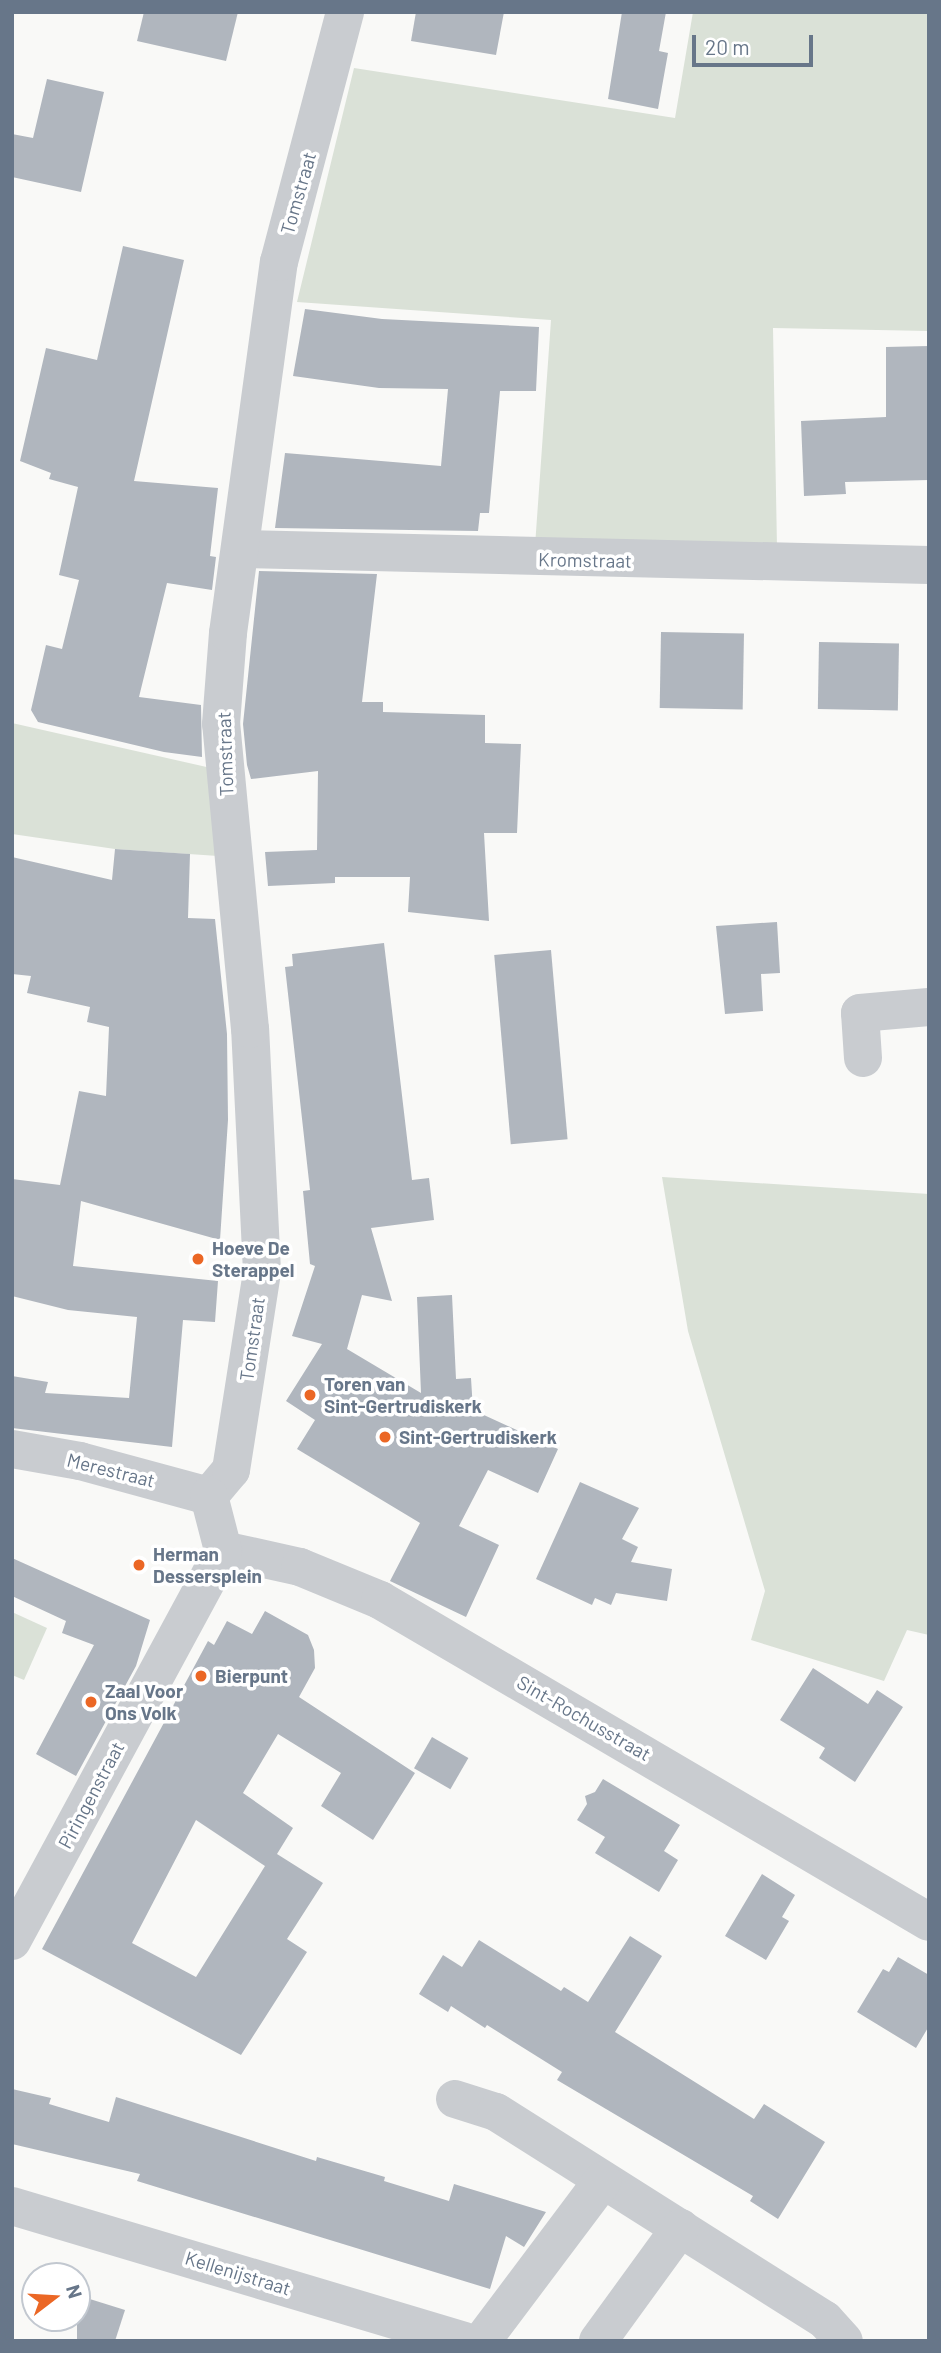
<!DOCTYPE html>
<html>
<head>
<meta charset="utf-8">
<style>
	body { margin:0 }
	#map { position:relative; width:941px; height:2353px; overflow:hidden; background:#f9f9f7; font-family:Barlow,sans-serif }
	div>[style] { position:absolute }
	.green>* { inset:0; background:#dae1d7 }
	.building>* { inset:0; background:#b0b6be; transform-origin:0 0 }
	.street>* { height:38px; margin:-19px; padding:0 19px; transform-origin:19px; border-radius:19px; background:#c9ccd0 }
	.dots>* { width:19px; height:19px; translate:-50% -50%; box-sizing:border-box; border:4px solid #fff; border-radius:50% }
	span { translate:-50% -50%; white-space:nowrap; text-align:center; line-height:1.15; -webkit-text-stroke:7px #fff; paint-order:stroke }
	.street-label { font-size:19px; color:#677689 }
	.poi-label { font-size:19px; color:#677689; font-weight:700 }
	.left { translate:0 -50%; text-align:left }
	.frame { position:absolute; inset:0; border:14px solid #677689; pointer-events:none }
	.north { position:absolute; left:21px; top:2262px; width:70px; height:70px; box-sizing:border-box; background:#fff; border:2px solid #c2c8d0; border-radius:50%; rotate:73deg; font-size:19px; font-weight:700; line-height:28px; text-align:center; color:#677689 }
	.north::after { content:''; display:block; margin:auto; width:24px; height:32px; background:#eb6725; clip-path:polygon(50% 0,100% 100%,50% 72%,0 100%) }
	.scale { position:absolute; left:692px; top:35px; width:121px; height:32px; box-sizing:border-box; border:4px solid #677689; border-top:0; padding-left:9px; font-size:21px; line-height:24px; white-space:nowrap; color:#677689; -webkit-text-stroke:5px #fff; paint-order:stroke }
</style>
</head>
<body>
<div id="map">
	<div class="green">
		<div style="clip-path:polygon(693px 12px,929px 12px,929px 331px,773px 328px,777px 547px,535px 546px,551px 320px,297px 302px,354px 68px,675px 118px)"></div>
		<div style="clip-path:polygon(12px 723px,211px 768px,218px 856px,115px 849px,12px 834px)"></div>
		<div style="clip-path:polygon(662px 1177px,929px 1194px,929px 1635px,907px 1630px,884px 1681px,751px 1640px,765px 1591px,688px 1331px)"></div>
		<div style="clip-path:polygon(12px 1612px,47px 1628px,24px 1680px,12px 1675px)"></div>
	</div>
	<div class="building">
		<div style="clip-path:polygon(144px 12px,238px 12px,226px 61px,137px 41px)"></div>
		<div style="clip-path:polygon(416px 12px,504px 12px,496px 55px,411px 41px)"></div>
		<div style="clip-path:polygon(622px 12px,666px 12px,659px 51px,668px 53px,658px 109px,608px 99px)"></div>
		<div style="clip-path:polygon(47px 79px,104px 92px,81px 192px,12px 177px,12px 134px,33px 138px)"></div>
		<div style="clip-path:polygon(123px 246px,184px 260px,134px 481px,218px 488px,210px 556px,216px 557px,212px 590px,167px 583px,139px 697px,201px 705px,202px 757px,164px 752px,38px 722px,31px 710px,46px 645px,62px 649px,79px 580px,59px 575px,78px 487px,49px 479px,51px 473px,20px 461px,46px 348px,97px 360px)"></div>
		<div style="clip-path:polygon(305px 309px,382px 319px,539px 327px,536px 391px,500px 391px,489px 513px,480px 513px,478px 531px,275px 528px,285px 453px,441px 466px,448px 389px,379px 388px,293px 376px)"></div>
		<div style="clip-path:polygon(929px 346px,929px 480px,845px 482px,846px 494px,804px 496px,801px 421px,886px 417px,886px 347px)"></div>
		<div style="clip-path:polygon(259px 571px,377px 574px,362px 702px,383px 702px,383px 712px,485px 715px,485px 743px,521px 744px,517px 833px,484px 833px,489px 921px,408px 912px,410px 877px,335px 877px,335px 883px,268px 886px,265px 852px,317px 850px,318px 771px,251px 779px,247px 765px,243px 724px)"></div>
		<div style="left:661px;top:632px;width:83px;height:76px;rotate:1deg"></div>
		<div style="left:819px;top:642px;width:80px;height:67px;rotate:1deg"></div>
		<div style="clip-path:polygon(115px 849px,190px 854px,188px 918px,215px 919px,227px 1034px,228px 1120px,220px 1240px,81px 1201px,73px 1266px,218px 1281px,215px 1322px,183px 1320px,172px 1447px,12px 1428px,12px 1376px,48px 1382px,45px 1393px,129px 1398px,137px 1317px,68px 1310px,12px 1296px,12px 1179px,60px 1185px,79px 1091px,106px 1096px,109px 1027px,87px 1022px,90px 1007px,27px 993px,31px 976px,12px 974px,12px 857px,112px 880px)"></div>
		<div style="clip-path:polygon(777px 922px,780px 973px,761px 974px,763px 1011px,725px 1014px,716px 926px)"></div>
		<div style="clip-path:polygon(384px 943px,412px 1180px,429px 1178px,434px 1220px,371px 1228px,392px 1301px,362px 1295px,347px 1349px,421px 1393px,417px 1297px,452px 1295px,456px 1379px,471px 1378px,473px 1410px,558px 1449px,538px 1493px,488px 1470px,459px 1526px,499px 1545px,466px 1617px,390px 1581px,420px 1523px,297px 1449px,315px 1420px,286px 1401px,322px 1344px,292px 1336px,315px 1266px,310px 1264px,303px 1191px,310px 1190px,285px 967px,293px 966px,292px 954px)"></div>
		<div style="left:551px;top:950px;width:190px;height:57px;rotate:85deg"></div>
		<div style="clip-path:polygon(580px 1482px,639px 1508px,622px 1539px,638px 1547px,631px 1562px,672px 1569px,667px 1601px,616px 1593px,611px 1605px,595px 1598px,592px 1605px,536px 1579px)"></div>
		<div style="clip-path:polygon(12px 1558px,150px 1620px,136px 1666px,76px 1776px,36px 1754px,94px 1645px,62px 1633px,66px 1621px,12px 1596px)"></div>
		<div style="clip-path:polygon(evenodd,265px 1611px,308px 1635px,314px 1650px,315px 1668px,299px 1697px,415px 1773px,373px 1840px,321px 1806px,341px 1773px,278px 1734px,243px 1793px,293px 1828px,277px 1854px,323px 1883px,287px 1939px,307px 1952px,241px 2055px,42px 1949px,208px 1641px,214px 1645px,227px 1621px,252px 1634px,265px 1611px,196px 1820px,265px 1866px,196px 1977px,132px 1943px,196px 1820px)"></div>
		<div style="clip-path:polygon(813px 1668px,868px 1704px,877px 1690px,903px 1707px,855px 1782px,819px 1758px,825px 1748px,780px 1720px)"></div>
		<div style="left:432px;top:1737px;width:42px;height:36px;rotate:30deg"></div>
		<div style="clip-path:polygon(603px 1779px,680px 1825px,664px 1851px,678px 1860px,659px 1892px,595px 1853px,605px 1837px,577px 1820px,587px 1804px,585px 1796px,595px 1792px)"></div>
		<div style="clip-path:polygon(762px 1874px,795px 1895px,782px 1917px,789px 1921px,766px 1960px,725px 1936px)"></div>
		<div style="clip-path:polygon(630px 1936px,662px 1956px,615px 2032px,754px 2119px,764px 2104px,825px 2142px,778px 2219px,750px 2201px,753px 2196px,557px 2080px,562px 2072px,487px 2025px,485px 2028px,451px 2006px,448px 2012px,419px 1994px,443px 1955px,462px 1967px,479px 1940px,561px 1991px,564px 1987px,588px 2002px)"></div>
		<div style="clip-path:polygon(898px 1957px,929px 1975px,929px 2026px,916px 2048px,857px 2012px,883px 1969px,889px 1972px)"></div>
		<div style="clip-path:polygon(12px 2089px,51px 2098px,49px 2104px,109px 2122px,116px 2097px,316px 2161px,317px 2157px,385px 2177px,384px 2181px,449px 2201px,454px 2184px,546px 2212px,524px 2247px,506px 2236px,490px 2289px,137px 2181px,140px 2174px,12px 2144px)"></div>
		<div style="clip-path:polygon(77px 2295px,125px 2310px,115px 2341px,77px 2341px)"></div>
	</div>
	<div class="street">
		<div style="left:241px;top:549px;width:688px;rotate:1.33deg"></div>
		<div style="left:863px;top:1058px;width:45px;rotate:-93.8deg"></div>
		<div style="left:860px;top:1013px;width:69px;rotate:-5deg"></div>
		<div style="left:12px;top:1449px;width:69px;rotate:10deg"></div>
		<div style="left:80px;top:1461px;width:134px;rotate:15.2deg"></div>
		<div style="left:209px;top:1496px;width:34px;rotate:-50deg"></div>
		<div style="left:231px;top:1470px;width:200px;rotate:-81.1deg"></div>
		<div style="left:262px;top:1272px;width:243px;rotate:-92.8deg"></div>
		<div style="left:250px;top:1029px;width:306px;rotate:-95.4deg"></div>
		<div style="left:221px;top:724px;width:91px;rotate:-85.6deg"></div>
		<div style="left:228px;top:633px;width:374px;rotate:-82.2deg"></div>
		<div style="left:279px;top:262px;width:259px;rotate:-75.2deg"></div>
		<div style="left:223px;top:1550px;width:79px;rotate:12.4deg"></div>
		<div style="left:300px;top:1567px;width:87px;rotate:22.4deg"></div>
		<div style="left:380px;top:1600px;width:636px;rotate:30.39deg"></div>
		<div style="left:12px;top:1941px;width:444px;rotate:-61.6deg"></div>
		<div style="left:223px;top:1550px;width:56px;rotate:-104.5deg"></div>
		<div style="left:455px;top:2099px;width:43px;rotate:17.6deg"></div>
		<div style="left:496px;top:2112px;width:389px;rotate:32.3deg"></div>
		<div style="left:825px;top:2320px;width:28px;rotate:48deg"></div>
		<div style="left:12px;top:2206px;width:472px;rotate:16.6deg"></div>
		<div style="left:482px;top:2341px;width:201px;rotate:-53.1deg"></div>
		<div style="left:598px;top:2341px;width:140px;rotate:-54deg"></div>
	</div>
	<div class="dots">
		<div style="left:198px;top:1259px;background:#eb6725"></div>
		<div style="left:310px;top:1395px;background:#eb6725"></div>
		<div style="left:385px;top:1437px;background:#eb6725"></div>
		<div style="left:139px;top:1565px;background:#eb6725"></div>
		<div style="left:201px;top:1676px;background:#eb6725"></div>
		<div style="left:91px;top:1702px;background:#eb6725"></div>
	</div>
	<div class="street-label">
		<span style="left:298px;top:193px;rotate:-74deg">Tomstraat</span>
		<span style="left:585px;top:560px;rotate:1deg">Kromstraat</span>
		<span style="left:225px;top:754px;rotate:-92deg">Tomstraat</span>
		<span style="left:252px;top:1339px;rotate:-82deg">Tomstraat</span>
		<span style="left:111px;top:1470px;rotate:14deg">Merestraat</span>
		<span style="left:584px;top:1718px;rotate:30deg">Sint-Rochusstraat</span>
		<span style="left:91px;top:1795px;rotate:-62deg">Piringenstraat</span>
		<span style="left:238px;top:2273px;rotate:17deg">Kellenijstraat</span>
	</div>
	<div class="poi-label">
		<span class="left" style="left:212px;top:1259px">Hoeve De<br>Sterappel</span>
		<span class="left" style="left:324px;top:1395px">Toren van<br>Sint-Gertrudiskerk</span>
		<span class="left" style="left:399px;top:1437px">Sint-Gertrudiskerk</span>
		<span class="left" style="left:153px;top:1565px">Herman<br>Dessersplein</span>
		<span class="left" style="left:215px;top:1676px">Bierpunt</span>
		<span class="left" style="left:105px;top:1702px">Zaal Voor<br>Ons Volk</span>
	</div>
	<div class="frame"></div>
	<div class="north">N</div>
	<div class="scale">20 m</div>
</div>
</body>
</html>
